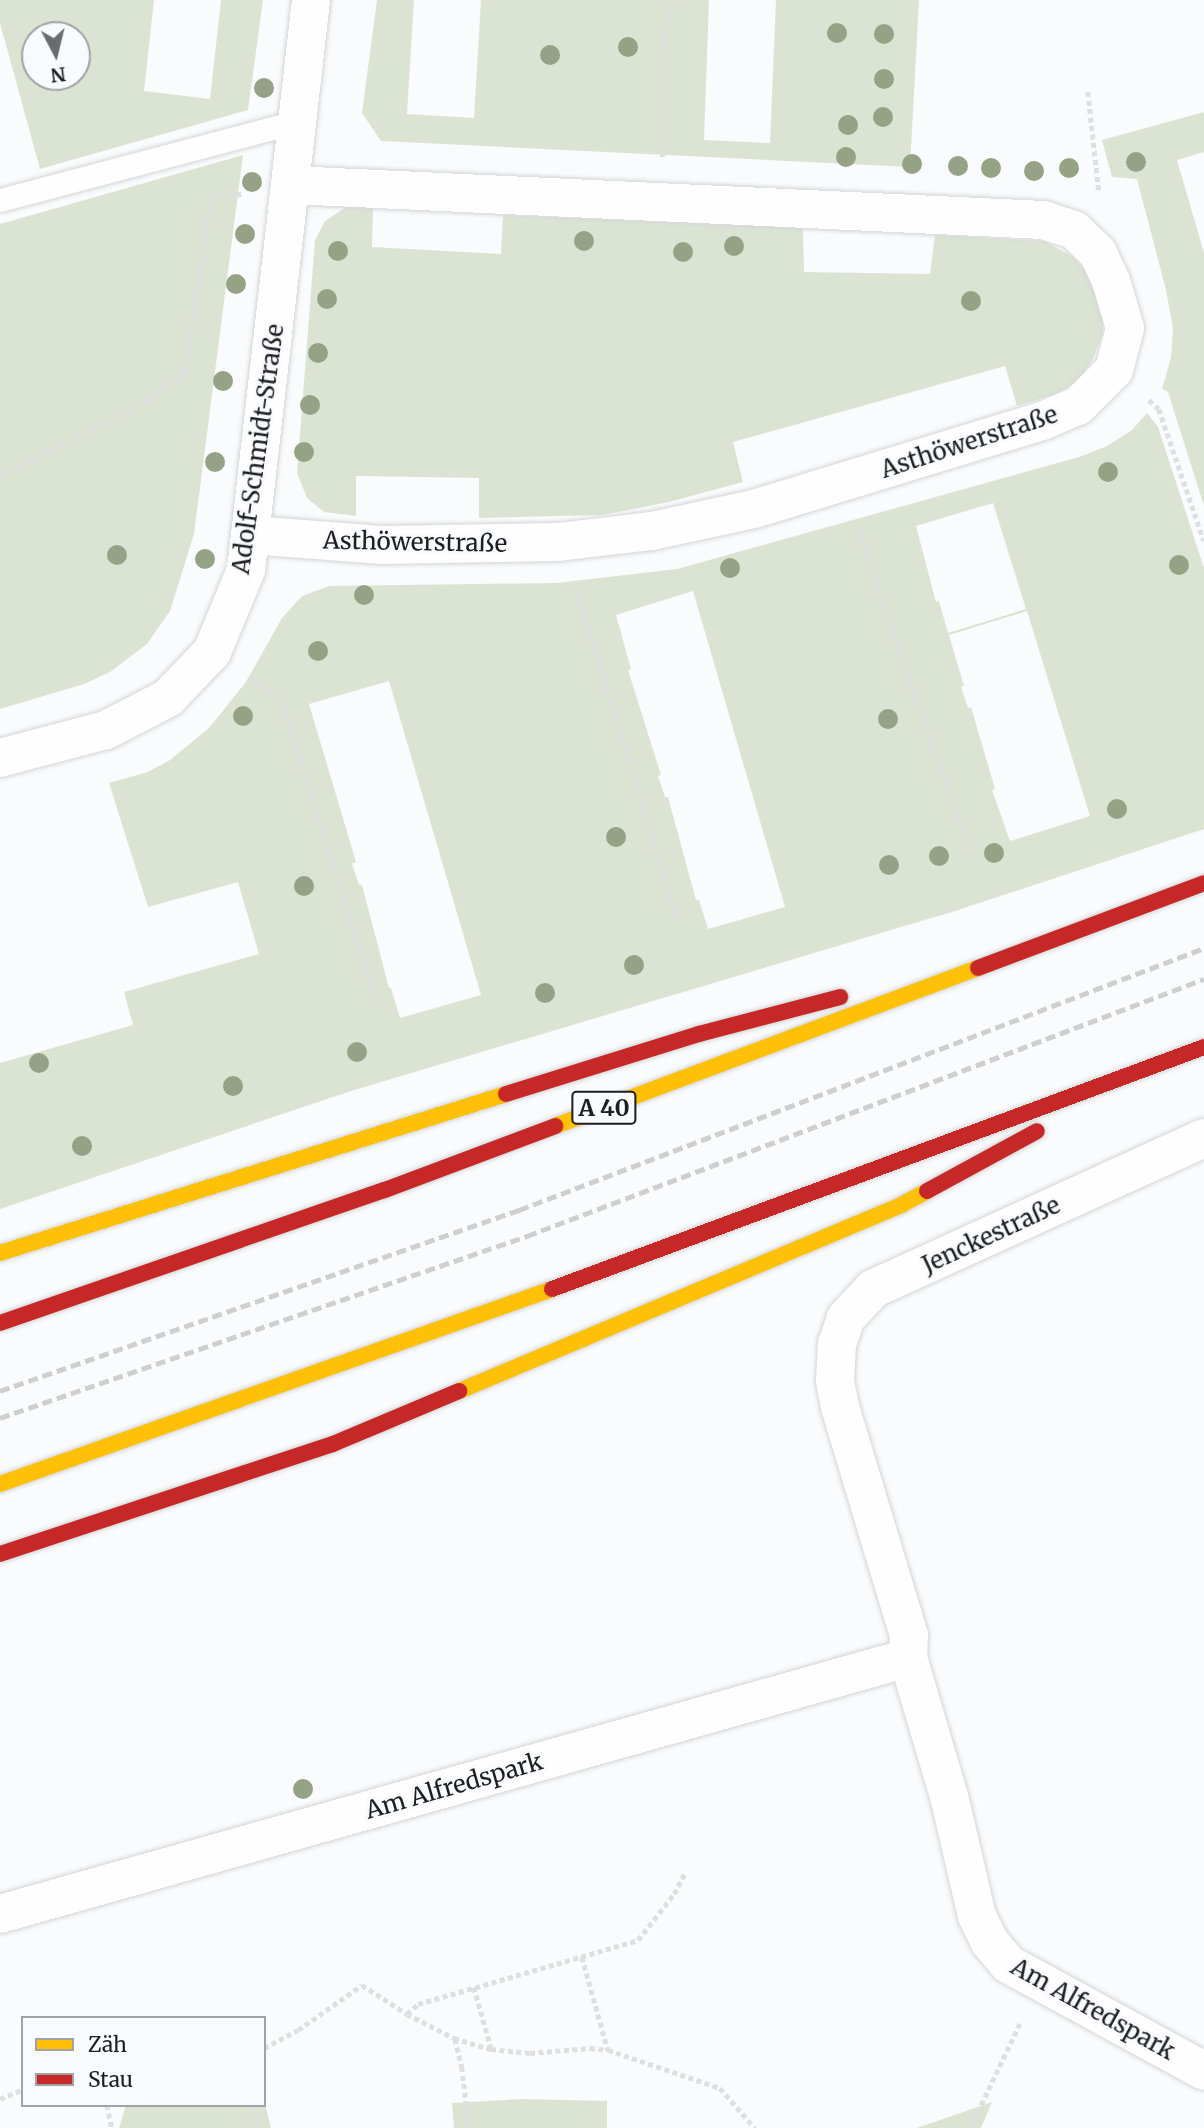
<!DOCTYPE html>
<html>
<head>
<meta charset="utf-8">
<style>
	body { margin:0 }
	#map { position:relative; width:1204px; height:2128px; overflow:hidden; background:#fafbfd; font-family:Merriweather,serif }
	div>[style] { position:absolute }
	.green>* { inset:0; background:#dbe4d3 }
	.path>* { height:4.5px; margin-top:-2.25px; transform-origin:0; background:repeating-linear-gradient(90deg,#dfdfdf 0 5px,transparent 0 8.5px) }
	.roads { filter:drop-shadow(0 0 2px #d4d5d6) drop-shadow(0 0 2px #d4d5d6) }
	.lane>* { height:23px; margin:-11.5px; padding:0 11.5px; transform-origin:11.5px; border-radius:11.5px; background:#fefeff }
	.street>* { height:38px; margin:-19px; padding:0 19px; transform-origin:19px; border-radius:19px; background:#fefeff }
	.slow>* { height:16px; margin:-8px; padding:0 8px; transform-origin:8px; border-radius:8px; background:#ffc107 }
	.jam>* { height:16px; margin:-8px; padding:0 8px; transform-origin:8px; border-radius:8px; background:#c62828 }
	.rail>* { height:5px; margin-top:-2.5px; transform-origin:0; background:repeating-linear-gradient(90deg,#cfcfd0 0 10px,transparent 0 15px) }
	.trees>* { width:20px; height:20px; margin:-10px; border-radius:50%; background:#95a286 }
	span { translate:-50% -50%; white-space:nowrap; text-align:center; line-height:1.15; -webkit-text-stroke:6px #f9fafe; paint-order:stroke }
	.shield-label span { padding:2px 5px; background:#f9fafe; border:2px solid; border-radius:5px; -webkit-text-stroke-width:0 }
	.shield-label { font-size:23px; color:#1d1e1f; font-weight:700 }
	.street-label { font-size:24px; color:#1d1e1f }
	.legend { position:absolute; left:21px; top:2016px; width:245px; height:91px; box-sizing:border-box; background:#f9fafe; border:2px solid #a1a2a5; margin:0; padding:9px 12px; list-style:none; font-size:21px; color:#1d1e1f }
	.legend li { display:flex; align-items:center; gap:14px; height:35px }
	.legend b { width:35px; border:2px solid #a1a2a5 }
	.north { position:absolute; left:21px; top:21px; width:70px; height:70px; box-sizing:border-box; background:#f9fafe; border:2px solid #a1a2a5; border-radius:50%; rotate:173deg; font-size:19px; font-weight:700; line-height:28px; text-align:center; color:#1d1e1f }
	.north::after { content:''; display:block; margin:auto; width:24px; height:32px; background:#6a6b6d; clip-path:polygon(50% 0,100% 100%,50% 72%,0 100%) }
</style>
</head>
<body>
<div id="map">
	<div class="green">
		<div style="clip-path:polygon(evenodd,0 0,154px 0,144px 91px,210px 99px,221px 0,263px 0,248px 110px,40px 169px,0 23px,0 0,35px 35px,77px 35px,77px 77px,35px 77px,35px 35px)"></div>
		<div style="clip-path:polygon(377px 0,414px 0,407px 114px,474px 118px,481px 0,709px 0,704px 140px,770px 143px,776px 0,919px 0,910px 167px,381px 141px,362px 113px)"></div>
		<div style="clip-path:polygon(1204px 112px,1204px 152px,1177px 160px,1204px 253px,1204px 506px,1168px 392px,1162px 389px,1171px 358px,1173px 328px,1166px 290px,1137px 179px,1112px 177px,1102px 140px)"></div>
		<div style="clip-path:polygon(243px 155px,194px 534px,170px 611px,147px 644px,110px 672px,84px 684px,0 709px,0 224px)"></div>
		<div style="clip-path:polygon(346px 207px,373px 208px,372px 247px,501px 254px,503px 215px,803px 228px,804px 272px,930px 274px,935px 235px,1044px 241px,1073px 257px,1093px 279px,1102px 306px,1103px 334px,1093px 359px,1079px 381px,1055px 394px,1017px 406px,1005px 366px,733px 442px,743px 482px,669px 502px,603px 515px,479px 518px,479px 478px,356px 476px,356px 516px,324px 512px,307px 498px,297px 473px,315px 240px,325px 221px)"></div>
		<div style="clip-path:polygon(evenodd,1147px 413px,1158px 427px,1204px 568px,1204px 829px,955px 911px,351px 1091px,0 1209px,0 1063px,133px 1025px,124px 992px,259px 954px,238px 882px,148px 907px,109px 783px,148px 772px,170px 760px,209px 728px,246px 682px,282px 618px,302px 596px,329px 586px,556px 583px,677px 569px,1079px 457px,1107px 446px,1132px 430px,1147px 413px,993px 503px,1026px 609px,948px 633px,939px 601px,936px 602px,916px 526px,993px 503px,1147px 413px,693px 591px,785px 907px,708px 929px,699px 900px,696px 900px,668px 797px,665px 797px,658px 776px,661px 775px,628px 670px,631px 669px,616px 615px,693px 591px,1147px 413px,1027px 611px,1090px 816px,1010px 841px,992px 790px,995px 789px,971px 707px,968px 708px,961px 687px,964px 686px,949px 635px,1027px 611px,1147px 413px,389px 681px,481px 995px,400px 1018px,391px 988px,389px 988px,362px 885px,359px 885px,352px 864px,356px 862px,309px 704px,389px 681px)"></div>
		<div style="clip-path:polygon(264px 2099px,271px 2128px,119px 2128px,126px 2105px,264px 2105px)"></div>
		<div style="clip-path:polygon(523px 2099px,607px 2101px,607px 2128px,454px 2128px,452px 2103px)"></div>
		<div style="clip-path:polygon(992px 2102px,981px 2128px,917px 2128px)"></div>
	</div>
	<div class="path">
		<div style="left:1088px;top:92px;width:101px;rotate:83.7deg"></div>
		<div style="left:662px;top:157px;width:111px;rotate:-90deg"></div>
		<div style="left:662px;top:46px;width:47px;rotate:-77.7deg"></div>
		<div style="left:1149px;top:400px;width:13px;rotate:42deg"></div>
		<div style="left:1159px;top:409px;width:139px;rotate:71.2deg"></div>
		<div style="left:0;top:475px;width:165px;rotate:-27deg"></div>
		<div style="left:147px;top:400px;width:47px;rotate:-36.4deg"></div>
		<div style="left:185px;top:372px;width:179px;rotate:-81.6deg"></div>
		<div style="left:211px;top:195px;width:31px;rotate:-2deg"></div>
		<div style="left:859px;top:526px;width:67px;rotate:73.5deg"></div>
		<div style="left:878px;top:590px;width:278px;rotate:70.3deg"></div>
		<div style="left:575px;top:585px;width:345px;rotate:73deg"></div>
		<div style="left:249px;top:676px;width:44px;rotate:37.6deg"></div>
		<div style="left:284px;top:703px;width:318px;rotate:73deg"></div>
		<div style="left:582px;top:1957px;width:97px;rotate:74.4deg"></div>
		<div style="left:474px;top:1987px;width:63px;rotate:74.4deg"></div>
		<div style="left:407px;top:2014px;width:15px;rotate:-42deg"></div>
		<div style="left:418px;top:2004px;width:229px;rotate:-16.2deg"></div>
		<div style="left:638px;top:1940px;width:58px;rotate:-52deg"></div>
		<div style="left:674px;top:1894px;width:25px;rotate:-63deg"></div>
		<div style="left:455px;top:2039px;width:29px;rotate:76deg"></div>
		<div style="left:462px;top:2067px;width:61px;rotate:83.5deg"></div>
		<div style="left:264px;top:2048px;width:38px;rotate:-28deg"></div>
		<div style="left:298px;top:2030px;width:78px;rotate:-35.1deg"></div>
		<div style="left:362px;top:1985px;width:54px;rotate:32.8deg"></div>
		<div style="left:407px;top:2014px;width:53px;rotate:27.1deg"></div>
		<div style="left:454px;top:2038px;width:39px;rotate:17deg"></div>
		<div style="left:491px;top:2049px;width:39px;rotate:6deg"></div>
		<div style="left:530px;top:2053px;width:60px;rotate:-4.8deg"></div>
		<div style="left:590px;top:2048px;width:18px;rotate:6deg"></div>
		<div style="left:608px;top:2050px;width:118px;rotate:18.7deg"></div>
		<div style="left:720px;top:2088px;width:53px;rotate:48.8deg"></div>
		<div style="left:0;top:2099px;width:25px;rotate:-23deg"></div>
		<div style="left:107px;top:2105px;width:24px;rotate:78deg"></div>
		<div style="left:254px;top:2105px;width:23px;rotate:80deg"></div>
		<div style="left:970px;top:2128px;width:119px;rotate:-64.5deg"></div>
	</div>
	<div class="roads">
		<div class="lane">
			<div style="left:0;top:200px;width:308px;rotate:-14.8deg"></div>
		</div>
		<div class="street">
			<div style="left:251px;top:535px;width:131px;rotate:4.4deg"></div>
			<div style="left:382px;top:545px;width:176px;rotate:-1deg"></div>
			<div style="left:558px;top:542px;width:95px;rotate:-6.7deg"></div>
			<div style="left:652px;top:531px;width:104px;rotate:-12.2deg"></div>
			<div style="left:754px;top:509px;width:301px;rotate:-17deg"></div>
			<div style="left:1042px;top:421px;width:39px;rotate:-23deg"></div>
			<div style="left:1078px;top:406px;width:51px;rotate:-45deg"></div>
			<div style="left:1114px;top:370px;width:43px;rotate:-75.3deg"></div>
			<div style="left:1125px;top:328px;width:49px;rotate:-106.6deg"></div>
			<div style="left:1111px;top:281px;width:31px;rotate:-115deg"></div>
			<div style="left:1098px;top:253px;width:33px;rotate:-136deg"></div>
			<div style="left:1074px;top:230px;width:32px;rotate:-162deg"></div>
			<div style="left:1044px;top:220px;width:755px;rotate:-177.34deg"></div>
			<div style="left:0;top:758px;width:110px;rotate:-14.8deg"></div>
			<div style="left:106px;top:730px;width:70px;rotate:-27.3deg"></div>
			<div style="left:168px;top:698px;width:64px;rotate:-46.3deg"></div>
			<div style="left:212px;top:652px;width:89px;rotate:-67.5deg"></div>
			<div style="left:246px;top:570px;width:574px;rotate:-83.49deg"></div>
			<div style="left:1204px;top:1138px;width:364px;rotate:155.5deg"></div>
			<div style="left:873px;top:1289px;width:40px;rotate:133deg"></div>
			<div style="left:846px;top:1318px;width:28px;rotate:109deg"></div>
			<div style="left:837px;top:1344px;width:37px;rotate:93deg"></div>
			<div style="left:835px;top:1381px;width:26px;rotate:79deg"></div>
			<div style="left:840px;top:1407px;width:238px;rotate:73.2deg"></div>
			<div style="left:909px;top:1635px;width:23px;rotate:92deg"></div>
			<div style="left:908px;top:1658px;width:144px;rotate:73.5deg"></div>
			<div style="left:949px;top:1796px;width:123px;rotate:76.9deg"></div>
			<div style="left:977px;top:1916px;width:28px;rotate:64deg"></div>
			<div style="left:989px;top:1941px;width:30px;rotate:50deg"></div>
			<div style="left:1008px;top:1964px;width:223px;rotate:28.6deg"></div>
			<div style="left:0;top:1914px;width:943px;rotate:-15.75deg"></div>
		</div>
		<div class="slow">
			<div style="left:555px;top:1126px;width:452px;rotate:-20.5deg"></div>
			<div style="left:0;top:1253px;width:530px;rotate:-17.44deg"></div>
			<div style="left:459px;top:1391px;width:480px;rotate:-22.8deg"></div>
			<div style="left:901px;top:1205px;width:30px;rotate:-28deg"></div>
			<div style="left:0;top:1484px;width:585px;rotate:-19.46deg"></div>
		</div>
		<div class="jam">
			<div style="left:978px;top:968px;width:241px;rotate:-20.6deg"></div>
			<div style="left:506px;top:1094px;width:202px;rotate:-17.3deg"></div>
			<div style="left:699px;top:1034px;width:146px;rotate:-14.7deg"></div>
			<div style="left:927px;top:1191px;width:125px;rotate:-28.6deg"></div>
			<div style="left:552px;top:1289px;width:695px;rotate:-20.36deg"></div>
			<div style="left:0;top:1323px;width:407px;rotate:-19.1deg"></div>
			<div style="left:385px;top:1190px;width:182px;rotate:-20.6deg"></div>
			<div style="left:0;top:1554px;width:351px;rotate:-18.3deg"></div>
			<div style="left:333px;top:1444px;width:137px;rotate:-22.8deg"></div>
		</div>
	</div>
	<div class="rail">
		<div style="left:0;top:1391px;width:550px;rotate:-19.23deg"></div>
		<div style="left:519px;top:1210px;width:733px;rotate:-20.93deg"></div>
		<div style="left:0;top:1418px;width:558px;rotate:-19.05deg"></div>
		<div style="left:527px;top:1236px;width:724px;rotate:-20.79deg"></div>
	</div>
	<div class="trees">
		<div style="left:837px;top:33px"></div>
		<div style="left:884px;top:34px"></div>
		<div style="left:628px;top:47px"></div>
		<div style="left:550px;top:55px"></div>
		<div style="left:884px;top:79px"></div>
		<div style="left:264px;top:88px"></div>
		<div style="left:883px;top:117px"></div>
		<div style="left:848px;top:125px"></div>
		<div style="left:846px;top:157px"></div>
		<div style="left:1136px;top:162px"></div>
		<div style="left:912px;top:164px"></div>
		<div style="left:958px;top:166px"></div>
		<div style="left:991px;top:168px"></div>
		<div style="left:1069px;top:168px"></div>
		<div style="left:1034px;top:171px"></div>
		<div style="left:252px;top:182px"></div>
		<div style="left:245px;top:234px"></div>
		<div style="left:584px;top:241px"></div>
		<div style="left:734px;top:246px"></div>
		<div style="left:338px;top:251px"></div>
		<div style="left:683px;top:252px"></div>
		<div style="left:236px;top:284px"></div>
		<div style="left:327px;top:299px"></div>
		<div style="left:971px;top:301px"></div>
		<div style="left:318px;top:353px"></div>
		<div style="left:223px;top:381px"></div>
		<div style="left:310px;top:405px"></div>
		<div style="left:304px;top:452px"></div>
		<div style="left:215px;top:462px"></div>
		<div style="left:1108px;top:472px"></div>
		<div style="left:117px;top:555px"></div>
		<div style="left:205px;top:559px"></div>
		<div style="left:1179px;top:565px"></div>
		<div style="left:730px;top:568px"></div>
		<div style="left:364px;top:595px"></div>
		<div style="left:318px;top:651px"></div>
		<div style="left:243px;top:716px"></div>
		<div style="left:888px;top:719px"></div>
		<div style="left:1117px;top:809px"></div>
		<div style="left:616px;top:837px"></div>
		<div style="left:994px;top:853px"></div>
		<div style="left:939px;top:856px"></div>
		<div style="left:889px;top:865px"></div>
		<div style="left:304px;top:886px"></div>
		<div style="left:634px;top:965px"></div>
		<div style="left:545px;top:993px"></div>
		<div style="left:357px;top:1052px"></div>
		<div style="left:39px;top:1063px"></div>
		<div style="left:233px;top:1086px"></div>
		<div style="left:82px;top:1146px"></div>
		<div style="left:303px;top:1789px"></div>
	</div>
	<div class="shield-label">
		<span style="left:604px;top:1108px">A 40</span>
	</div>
	<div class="street-label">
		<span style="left:969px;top:442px;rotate:-18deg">Asthöwerstraße</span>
		<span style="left:258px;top:449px;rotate:-82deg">Adolf-Schmidt-Straße</span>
		<span style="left:415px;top:542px;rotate:1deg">Asthöwerstraße</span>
		<span style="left:991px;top:1235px;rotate:-25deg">Jenckestraße</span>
		<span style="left:454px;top:1786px;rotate:-16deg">Am Alfredspark</span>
		<span style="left:1093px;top:2009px;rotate:29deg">Am Alfredspark</span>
	</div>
	<ul class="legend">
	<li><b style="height:9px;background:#ffc107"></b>Zäh</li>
	<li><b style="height:9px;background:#c62828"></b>Stau</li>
	</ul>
	<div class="north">N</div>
</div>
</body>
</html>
